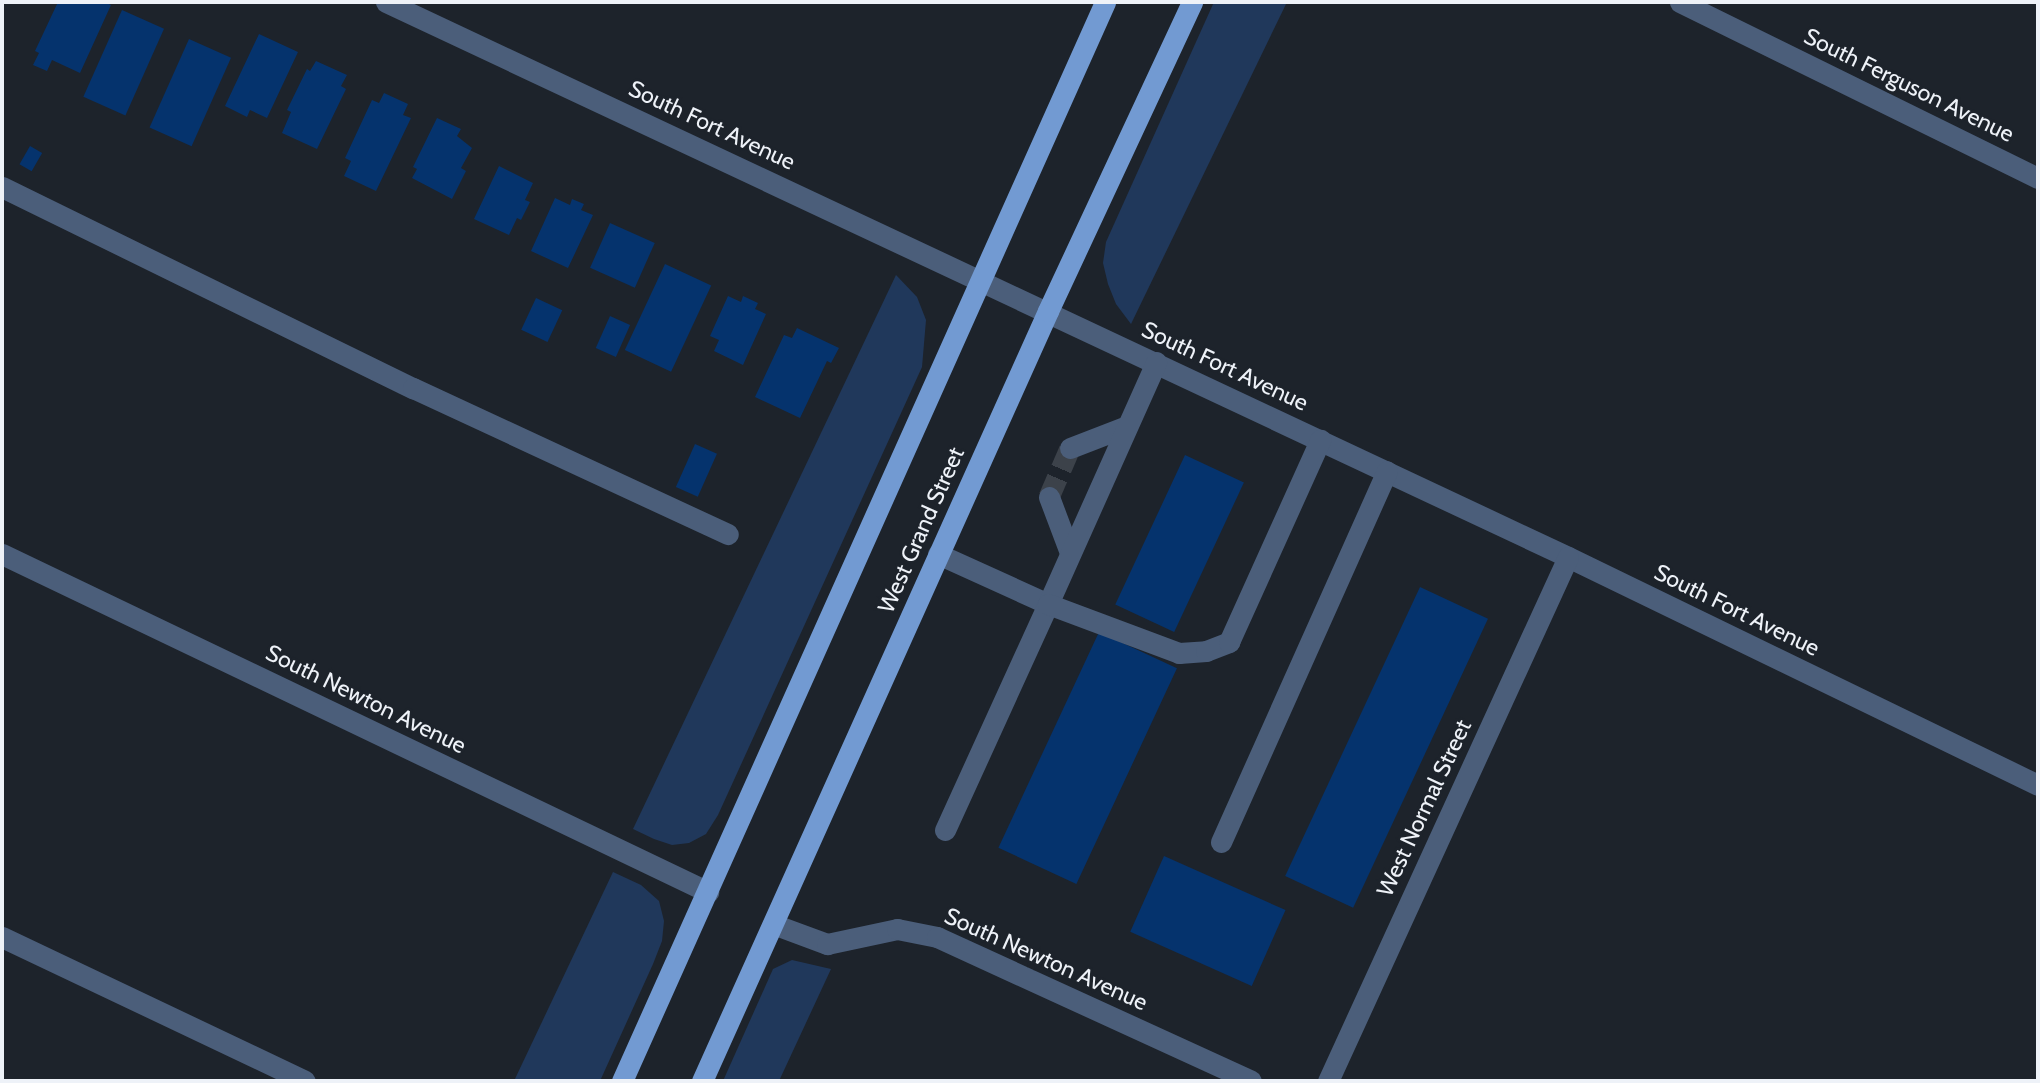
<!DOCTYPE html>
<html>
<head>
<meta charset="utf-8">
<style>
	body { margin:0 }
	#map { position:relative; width:2040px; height:1083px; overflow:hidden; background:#1d232b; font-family:Cabin,sans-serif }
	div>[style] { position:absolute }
	.green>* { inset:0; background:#20385b }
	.building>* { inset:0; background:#05336d; transform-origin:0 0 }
	.minor-tunnel>* { height:21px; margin-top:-10.5px; transform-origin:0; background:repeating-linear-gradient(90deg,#3c424a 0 21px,transparent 0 31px) }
	.minor>* { height:21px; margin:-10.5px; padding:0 10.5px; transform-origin:10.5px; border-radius:10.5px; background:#4b5e7a }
	.major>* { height:21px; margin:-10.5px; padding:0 10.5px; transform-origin:10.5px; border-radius:10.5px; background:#729ad2 }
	span { translate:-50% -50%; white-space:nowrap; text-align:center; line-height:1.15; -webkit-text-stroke:5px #1d232b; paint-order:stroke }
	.street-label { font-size:23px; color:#eef2f8 }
	.frame { position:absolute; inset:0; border:4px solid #eef2f8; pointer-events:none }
</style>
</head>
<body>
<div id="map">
	<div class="green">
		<div style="clip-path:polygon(1214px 2px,1287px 2px,1131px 324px,1116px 304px,1108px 284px,1103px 263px,1106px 242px)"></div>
		<div style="clip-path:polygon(896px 275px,917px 297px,926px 320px,922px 367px,718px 815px,706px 834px,689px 843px,672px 845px,654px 839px,633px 829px)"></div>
		<div style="clip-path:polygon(613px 872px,641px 885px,659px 901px,664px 921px,662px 941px,653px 964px,600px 1081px,514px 1081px)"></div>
		<div style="clip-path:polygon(792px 960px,831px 969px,779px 1081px,723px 1081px,773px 969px)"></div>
	</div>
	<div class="building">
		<div style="clip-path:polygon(58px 2px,104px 2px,111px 5px,80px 73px,52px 60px,47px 71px,33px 65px,39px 53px,35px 51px)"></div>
		<div style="left:122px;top:10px;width:46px;height:95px;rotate:24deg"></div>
		<div style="clip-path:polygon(259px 34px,298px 52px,267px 118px,250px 110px,247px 117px,225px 106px)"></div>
		<div style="left:189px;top:39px;width:46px;height:97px;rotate:24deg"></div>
		<div style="clip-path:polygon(316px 61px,347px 75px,341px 86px,346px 89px,317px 149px,282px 133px,291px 112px,287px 110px,307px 69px,310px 71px)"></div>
		<div style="clip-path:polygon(384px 93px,408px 104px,403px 115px,411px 118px,376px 191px,344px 176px,351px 161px,345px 158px,372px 100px,379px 103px)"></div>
		<div style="clip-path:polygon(437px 118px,461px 129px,457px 136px,472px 148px,461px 168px,466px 171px,452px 199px,412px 178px,417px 169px,413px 167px)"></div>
		<div style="left:30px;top:146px;width:14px;height:21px;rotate:30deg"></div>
		<div style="clip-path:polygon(499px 166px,533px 183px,525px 200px,530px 202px,521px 220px,517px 218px,509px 235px,474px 219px)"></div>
		<div style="clip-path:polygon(555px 198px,570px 205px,572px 199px,584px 204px,581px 210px,593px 215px,568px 268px,531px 251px)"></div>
		<div style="left:610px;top:223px;width:49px;height:49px;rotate:24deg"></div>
		<div style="left:665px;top:264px;width:51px;height:95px;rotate:25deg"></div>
		<div style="clip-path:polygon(728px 296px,741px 302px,743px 296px,758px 303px,755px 309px,766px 314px,743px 365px,714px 351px,719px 340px,710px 336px)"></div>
		<div style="left:536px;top:298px;width:29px;height:35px;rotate:25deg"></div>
		<div style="left:610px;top:316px;width:22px;height:35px;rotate:24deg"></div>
		<div style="clip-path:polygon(797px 328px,839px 348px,831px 363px,827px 361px,800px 418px,755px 397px,784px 335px,792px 338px)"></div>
		<div style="left:695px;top:444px;width:24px;height:47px;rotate:24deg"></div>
		<div style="left:1185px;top:455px;width:65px;height:165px;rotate:25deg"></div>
		<div style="left:1420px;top:587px;width:75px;height:319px;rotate:25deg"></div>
		<div style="left:1099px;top:632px;width:86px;height:238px;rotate:25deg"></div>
		<div style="left:1164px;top:856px;width:133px;height:83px;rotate:24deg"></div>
	</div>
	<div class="minor-tunnel">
		<div style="left:1049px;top:497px;width:53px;rotate:-66.8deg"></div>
	</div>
	<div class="minor">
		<div style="left:386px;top:2px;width:1306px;rotate:25.15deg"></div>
		<div style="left:1568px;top:557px;width:522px;rotate:25.88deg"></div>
		<div style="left:1680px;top:2px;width:399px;rotate:26.2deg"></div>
		<div style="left:2px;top:187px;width:458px;rotate:26.1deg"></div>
		<div style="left:413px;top:388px;width:347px;rotate:24.9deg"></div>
		<div style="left:1070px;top:448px;width:61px;rotate:-21.1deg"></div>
		<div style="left:1049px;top:497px;width:60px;rotate:69.4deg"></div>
		<div style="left:2px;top:554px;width:783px;rotate:25.58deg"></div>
		<div style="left:938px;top:554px;width:121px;rotate:24.4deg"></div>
		<div style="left:1048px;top:604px;width:265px;rotate:-65.9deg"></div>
		<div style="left:945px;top:830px;width:248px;rotate:-65.5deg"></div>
		<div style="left:1048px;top:604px;width:140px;rotate:20.5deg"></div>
		<div style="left:1179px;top:653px;width:27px;rotate:-4deg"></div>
		<div style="left:1206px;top:651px;width:25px;rotate:-21deg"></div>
		<div style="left:1229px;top:642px;width:222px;rotate:-65.7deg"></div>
		<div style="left:1221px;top:842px;width:406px;rotate:-65.9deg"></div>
		<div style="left:773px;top:924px;width:58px;rotate:20.3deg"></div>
		<div style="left:827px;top:944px;width:72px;rotate:-12.1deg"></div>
		<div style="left:897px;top:929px;width:41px;rotate:11.3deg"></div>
		<div style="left:937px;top:937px;width:345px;rotate:24.6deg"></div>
		<div style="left:2px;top:937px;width:335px;rotate:25.4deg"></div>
		<div style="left:1328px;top:1081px;width:576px;rotate:-65.39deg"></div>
	</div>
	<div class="major">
		<div style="left:622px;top:1081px;width:1182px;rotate:-65.88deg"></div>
		<div style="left:702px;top:1081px;width:844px;rotate:-65.8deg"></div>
		<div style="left:1048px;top:311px;width:341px;rotate:-65deg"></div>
	</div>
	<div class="street-label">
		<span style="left:1909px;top:85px;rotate:26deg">South Ferguson Avenue</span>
		<span style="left:712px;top:125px;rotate:25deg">South Fort Avenue</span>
		<span style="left:1225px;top:366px;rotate:25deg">South Fort Avenue</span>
		<span style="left:921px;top:530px;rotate:-66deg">West Grand Street</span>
		<span style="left:1737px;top:610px;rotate:26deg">South Fort Avenue</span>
		<span style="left:366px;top:699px;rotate:26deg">South Newton Avenue</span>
		<span style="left:1424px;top:808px;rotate:-65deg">West Normal Street</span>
		<span style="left:1046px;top:959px;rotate:24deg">South Newton Avenue</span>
	</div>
	<div class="frame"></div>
</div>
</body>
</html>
